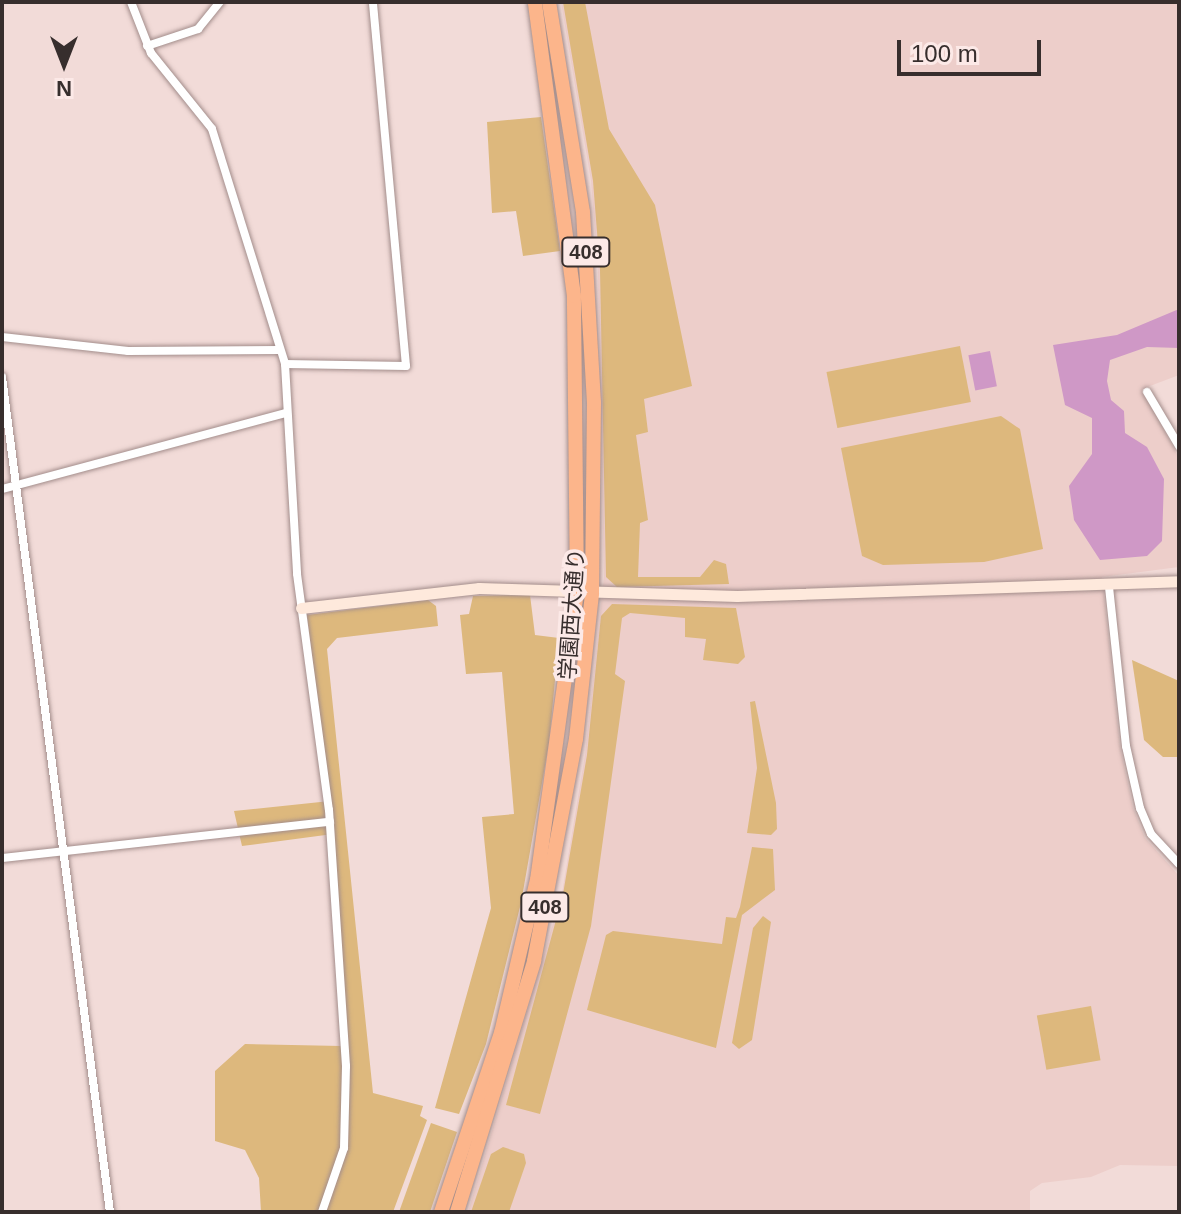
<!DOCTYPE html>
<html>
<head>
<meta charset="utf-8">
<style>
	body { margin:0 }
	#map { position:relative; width:1181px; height:1214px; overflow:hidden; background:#f2dbd8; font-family:Helvetica,"Noto Sans JP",sans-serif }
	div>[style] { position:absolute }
	.built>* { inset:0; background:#edceca }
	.green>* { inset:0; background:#ddb87d; transform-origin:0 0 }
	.water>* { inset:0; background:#cf98c6; transform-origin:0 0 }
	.roads { filter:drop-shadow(0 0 2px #a38d8b) drop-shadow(0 0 2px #a38d8b) }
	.street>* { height:8px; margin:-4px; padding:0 4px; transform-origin:4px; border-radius:4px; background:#fff }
	.secondary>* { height:11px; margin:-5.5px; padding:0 5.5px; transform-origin:5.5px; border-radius:5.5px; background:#fee9dc }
	.highway>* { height:14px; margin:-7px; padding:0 7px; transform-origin:7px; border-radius:7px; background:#fcb58b }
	span { translate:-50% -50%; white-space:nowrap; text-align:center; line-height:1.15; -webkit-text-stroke:7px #fce9e7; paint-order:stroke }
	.shield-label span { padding:2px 6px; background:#fce9e7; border:2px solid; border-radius:6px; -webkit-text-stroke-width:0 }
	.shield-label { font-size:20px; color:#372e2d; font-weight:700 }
	.street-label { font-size:22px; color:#372e2d }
	.frame { position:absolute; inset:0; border:4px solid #372e2d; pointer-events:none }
	.north { position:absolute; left:24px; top:24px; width:80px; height:80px; -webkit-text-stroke:6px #fce9e7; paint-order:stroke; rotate:180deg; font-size:22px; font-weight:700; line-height:32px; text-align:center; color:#372e2d }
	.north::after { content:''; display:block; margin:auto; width:28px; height:36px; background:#372e2d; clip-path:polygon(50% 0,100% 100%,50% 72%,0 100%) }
	.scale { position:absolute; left:897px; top:40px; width:144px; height:36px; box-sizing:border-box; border:4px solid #372e2d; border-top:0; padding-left:10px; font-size:24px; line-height:28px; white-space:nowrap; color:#372e2d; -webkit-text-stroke:6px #fce9e7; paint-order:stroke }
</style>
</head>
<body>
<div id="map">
	<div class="built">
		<div style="clip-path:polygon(561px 2px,1179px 2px,1179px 375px,1142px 389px,1179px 458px,1179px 567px,1102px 577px,1120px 747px,1133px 808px,1145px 838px,1179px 876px,1179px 1166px,1120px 1165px,1091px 1177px,1042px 1183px,1030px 1191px,1030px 1212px,468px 1212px,562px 893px,585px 755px,604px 577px,598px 270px,591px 181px)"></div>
	</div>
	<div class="green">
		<div style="clip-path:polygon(563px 2px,585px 2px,609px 129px,655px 205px,692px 386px,644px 399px,648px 432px,636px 435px,648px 520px,640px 523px,638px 577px,700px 577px,714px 560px,726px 564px,729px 584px,617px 587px,606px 577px,600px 270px,593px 181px)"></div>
		<div style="clip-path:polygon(541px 117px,560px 251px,523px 256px,516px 211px,492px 213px,487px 122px)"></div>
		<div style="left:960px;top:346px;width:57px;height:136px;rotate:79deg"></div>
		<div style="clip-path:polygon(1001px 416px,1020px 429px,1043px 549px,984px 562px,883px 565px,862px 556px,841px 448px)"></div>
		<div style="clip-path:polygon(530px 595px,535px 635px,559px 638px,549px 743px,521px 903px,486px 1044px,459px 1114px,435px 1108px,491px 908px,482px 817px,514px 814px,502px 672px,466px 674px,460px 615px,469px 614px,473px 596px)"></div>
		<div style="clip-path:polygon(428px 600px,436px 606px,438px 626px,337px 638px,327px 649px,373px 1093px,423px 1106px,420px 1116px,427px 1120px,393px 1212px,261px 1212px,259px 1178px,245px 1150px,215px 1141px,215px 1071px,245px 1044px,341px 1046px,333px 834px,242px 846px,234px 811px,330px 801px,307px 615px)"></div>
		<div style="clip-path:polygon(612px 604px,736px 608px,745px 657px,738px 664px,703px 660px,706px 639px,685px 637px,685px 618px,630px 613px,622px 618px,615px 674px,625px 681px,591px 926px,540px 1114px,506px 1105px,563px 894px,587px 755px,601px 616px)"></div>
		<div style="clip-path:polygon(1132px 660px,1179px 681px,1179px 757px,1163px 757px,1144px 740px)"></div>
		<div style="clip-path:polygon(755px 701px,776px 803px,777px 829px,771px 835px,747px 833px,757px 768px,750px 702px)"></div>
		<div style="clip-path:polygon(752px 847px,773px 849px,775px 890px,742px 915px,716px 1048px,587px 1010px,606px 935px,613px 931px,722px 944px,726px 917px,736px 918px,740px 907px)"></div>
		<div style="clip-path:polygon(763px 916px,771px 922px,752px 1040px,739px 1049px,732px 1043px,753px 928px)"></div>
		<div style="left:1091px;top:1006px;width:55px;height:55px;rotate:80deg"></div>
		<div style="clip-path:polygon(431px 1123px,457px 1132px,430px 1212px,399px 1212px)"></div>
		<div style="clip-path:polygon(503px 1147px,524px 1154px,526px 1163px,509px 1212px,471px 1212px,491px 1154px)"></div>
	</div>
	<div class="water">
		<div style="clip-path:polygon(1179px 309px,1179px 348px,1147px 347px,1110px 360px,1107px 381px,1111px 400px,1124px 411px,1125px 433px,1147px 447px,1164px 479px,1162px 541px,1147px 556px,1100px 560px,1074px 520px,1069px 486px,1092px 454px,1092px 418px,1065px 405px,1053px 345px,1117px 335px)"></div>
		<div style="left:990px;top:351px;width:36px;height:22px;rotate:79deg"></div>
	</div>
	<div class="roads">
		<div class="street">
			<div style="left:131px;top:2px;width:55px;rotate:68.6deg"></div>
			<div style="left:151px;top:53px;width:97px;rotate:51.2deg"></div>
			<div style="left:212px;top:129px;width:246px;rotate:72.7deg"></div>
			<div style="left:285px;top:364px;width:210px;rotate:86.7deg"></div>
			<div style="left:297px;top:574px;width:238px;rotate:82.3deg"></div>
			<div style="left:329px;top:810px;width:257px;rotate:86.2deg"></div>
			<div style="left:346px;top:1066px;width:82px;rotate:91.4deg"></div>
			<div style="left:344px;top:1148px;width:68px;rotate:109deg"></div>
			<div style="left:147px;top:46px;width:54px;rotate:-18.4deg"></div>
			<div style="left:198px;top:29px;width:35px;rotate:-51deg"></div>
			<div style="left:2px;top:337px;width:127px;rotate:6.3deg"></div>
			<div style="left:128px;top:351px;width:151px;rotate:-0.4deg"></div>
			<div style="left:285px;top:364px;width:121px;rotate:0.9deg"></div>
			<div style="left:406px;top:366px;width:365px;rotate:-95.2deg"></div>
			<div style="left:2px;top:377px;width:842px;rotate:82.63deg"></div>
			<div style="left:1147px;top:392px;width:63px;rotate:59.3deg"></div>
			<div style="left:2px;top:489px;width:294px;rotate:-15deg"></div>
			<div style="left:1109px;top:587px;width:160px;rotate:83.9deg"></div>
			<div style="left:1126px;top:746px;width:64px;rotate:77.3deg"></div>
			<div style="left:1140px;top:808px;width:28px;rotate:67deg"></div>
			<div style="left:1151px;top:834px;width:41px;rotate:47deg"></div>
			<div style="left:2px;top:858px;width:330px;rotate:-6.3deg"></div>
		</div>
		<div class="secondary">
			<div style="left:301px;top:608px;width:179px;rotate:-6.4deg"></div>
			<div style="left:479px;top:588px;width:258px;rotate:1.8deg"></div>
			<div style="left:737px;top:596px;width:442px;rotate:-1.9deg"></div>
		</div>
		<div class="highway">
			<div style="left:441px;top:1212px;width:189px;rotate:-71.5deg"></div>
			<div style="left:501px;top:1033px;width:157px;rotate:-76.8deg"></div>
			<div style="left:537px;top:880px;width:291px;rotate:-82.1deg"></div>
			<div style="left:577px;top:592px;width:296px;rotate:-90.6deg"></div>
			<div style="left:574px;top:296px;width:297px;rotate:-97.6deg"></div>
			<div style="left:457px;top:1212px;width:263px;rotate:-72.9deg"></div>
			<div style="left:534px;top:961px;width:226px;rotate:-79.3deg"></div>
			<div style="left:576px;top:739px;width:147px;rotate:-83.7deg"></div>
			<div style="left:592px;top:593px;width:190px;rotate:-89.4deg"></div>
			<div style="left:594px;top:403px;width:191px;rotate:-93.3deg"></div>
			<div style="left:583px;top:212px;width:213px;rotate:-99.2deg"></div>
		</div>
	</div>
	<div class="shield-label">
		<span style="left:586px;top:252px">408</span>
		<span style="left:545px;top:907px">408</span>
	</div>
	<div class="street-label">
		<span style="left:572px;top:614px;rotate:-86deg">学園西大通り</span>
	</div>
	<div class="frame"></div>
	<div class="north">N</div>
	<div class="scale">100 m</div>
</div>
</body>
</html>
